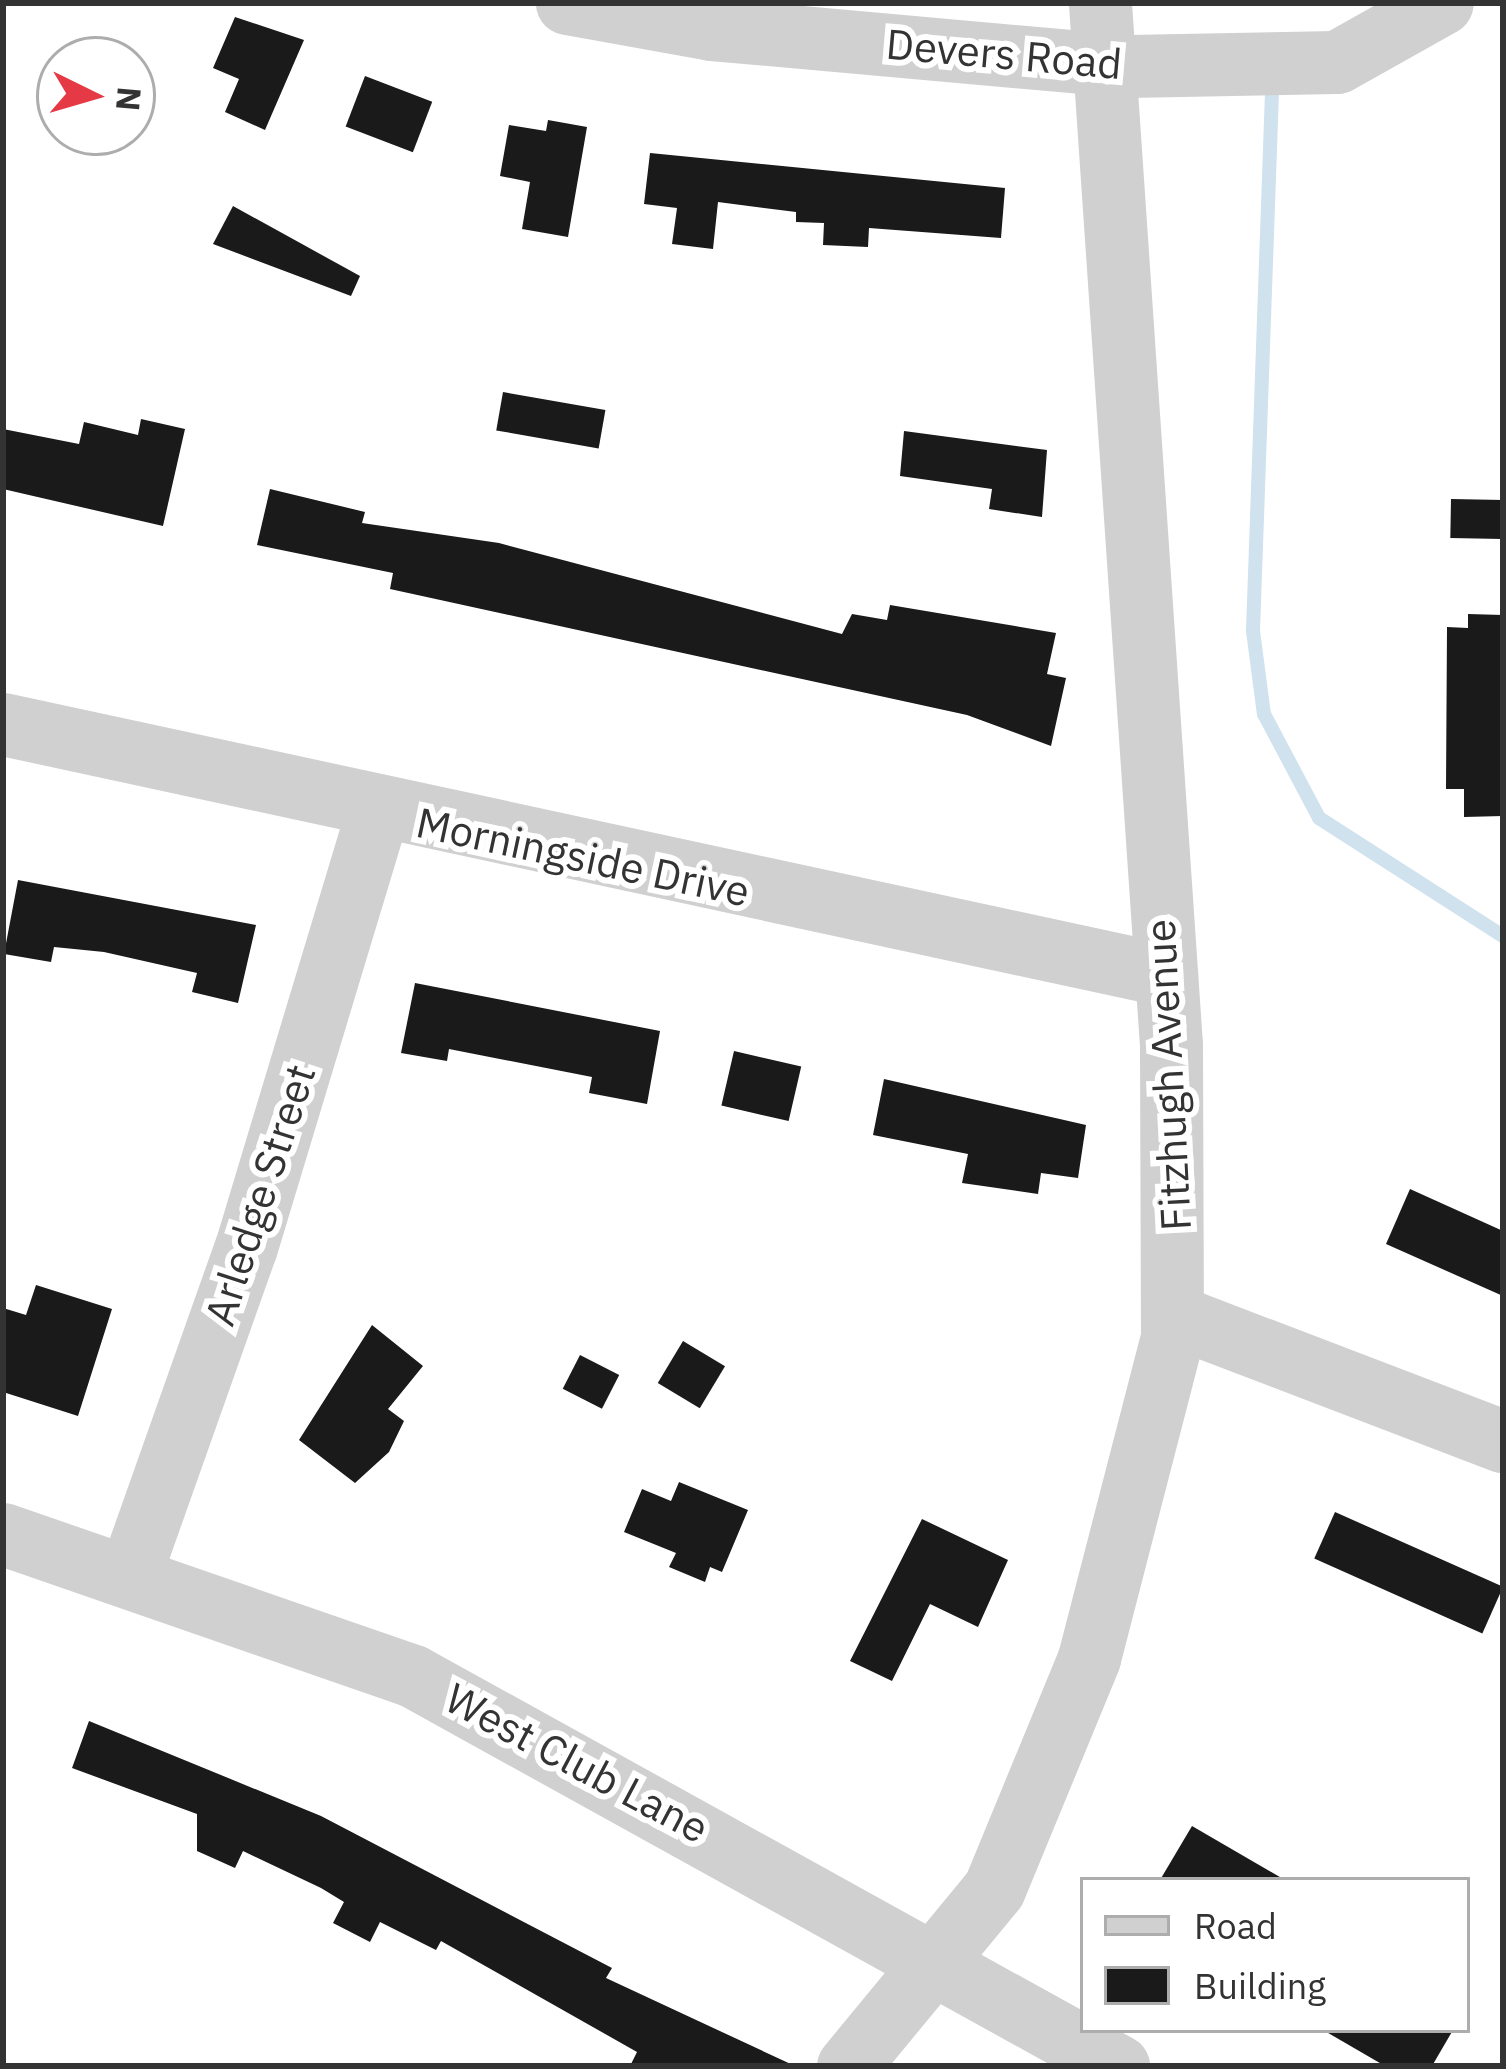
<!DOCTYPE html>
<style>
body{margin:0}
#map{position:relative;width:1506px;height:2069px;overflow:hidden;background:#fff;font-family:"IBM Plex Sans",sans-serif}
div>[style]{position:absolute}
.stream>*{height:14px;margin:-7px;padding:0 7px;transform-origin:7px;border-radius:7px;background:#cfe2ee}
.building>*{inset:0;background:#1a1a1a;transform-origin:0 0}
.minor>*{height:63px;margin:-31.5px;padding:0 31.5px;transform-origin:31.5px;border-radius:31.5px;background:#d0d0d0}
span{translate:-50% -50%;white-space:nowrap;text-align:center;line-height:1.15;-webkit-text-stroke:12px #fff;paint-order:stroke}
.street-label{font-size:42px;color:#333}
.frame{position:absolute;inset:0;border:6px solid #333;pointer-events:none}
.legend{position:absolute;left:1080px;top:1877px;width:390px;height:156px;box-sizing:border-box;background:#fff;border:3px solid #adadad;margin:0;padding:15px 21px;list-style:none;font-size:36px;color:#333}
.legend li{display:flex;align-items:center;gap:24px;height:60px}
.legend b{width:60px;border:3px solid #adadad}
.north{position:absolute;left:36px;top:36px;width:120px;height:120px;box-sizing:border-box;background:#fff;border:3px solid #adadad;border-radius:50%;rotate:95deg;font-size:33px;font-weight:700;line-height:48px;text-align:center;color:#333}
.north::after{content:'';display:block;margin:auto;width:42px;height:54px;background:#e63946;clip-path:polygon(50% 0,100% 100%,50% 72%,0 100%)}
</style>
<div id="map">
<div class="stream">
<div style="left:1272px;top:92px;width:539px;rotate:92.02deg"></div>
<div style="left:1253px;top:631px;width:84px;rotate:82.5deg"></div>
<div style="left:1264px;top:714px;width:118px;rotate:62.1deg"></div>
<div style="left:1319px;top:818px;width:219px;rotate:32.7deg"></div>
</div>
<div class="building">
<div style="clip-path:polygon(235px 17px,304px 40px,265px 130px,225px 112px,239px 79px,213px 68px)"></div>
<div style="left:365px;top:76px;width:72px;height:54px;rotate:21deg"></div>
<div style="clip-path:polygon(548px 120px,587px 127px,568px 237px,522px 229px,530px 182px,500px 176px,509px 125px,546px 131px)"></div>
<div style="clip-path:polygon(650px 153px,1005px 188px,1001px 238px,869px 228px,868px 247px,823px 245px,824px 223px,796px 222px,796px 212px,718px 202px,713px 249px,672px 244px,677px 208px,644px 204px)"></div>
<div style="clip-path:polygon(233px 206px,360px 276px,351px 296px,213px 244px)"></div>
<div style="left:503px;top:392px;width:104px;height:39px;rotate:10deg"></div>
<div style="clip-path:polygon(141px 419px,185px 429px,163px 526px,3px 489px,3px 429px,79px 444px,84px 422px,138px 435px)"></div>
<div style="clip-path:polygon(904px 431px,1047px 450px,1042px 517px,989px 509px,992px 489px,900px 476px)"></div>
<div style="clip-path:polygon(270px 489px,365px 512px,362px 523px,499px 543px,842px 634px,852px 614px,887px 620px,890px 605px,1056px 633px,1047px 674px,1066px 678px,1051px 746px,967px 715px,390px 589px,393px 573px,257px 545px)"></div>
<div style="left:1451px;top:499px;width:52px;height:39px;rotate:1deg"></div>
<div style="clip-path:polygon(1468px 614px,1503px 615px,1503px 816px,1464px 817px,1464px 789px,1446px 789px,1447px 627px,1468px 628px)"></div>
<div style="clip-path:polygon(18px 880px,256px 925px,238px 1003px,192px 992px,197px 973px,104px 952px,54px 947px,51px 962px,4px 954px)"></div>
<div style="clip-path:polygon(415px 983px,660px 1031px,647px 1104px,589px 1093px,592px 1077px,449px 1049px,447px 1061px,401px 1053px)"></div>
<div style="left:734px;top:1051px;width:69px;height:56px;rotate:13deg"></div>
<div style="clip-path:polygon(884px 1079px,1086px 1125px,1078px 1178px,1041px 1173px,1038px 1194px,962px 1183px,968px 1154px,873px 1135px)"></div>
<div style="clip-path:polygon(1410px 1189px,1503px 1231px,1503px 1296px,1386px 1244px)"></div>
<div style="clip-path:polygon(36px 1285px,112px 1309px,78px 1416px,3px 1392px,3px 1308px,26px 1315px)"></div>
<div style="clip-path:polygon(372px 1325px,423px 1366px,388px 1409px,404px 1421px,389px 1452px,355px 1483px,299px 1440px)"></div>
<div style="left:683px;top:1341px;width:49px;height:49px;rotate:31deg"></div>
<div style="left:580px;top:1355px;width:44px;height:38px;rotate:27deg"></div>
<div style="clip-path:polygon(679px 1482px,748px 1510px,722px 1572px,710px 1567px,705px 1582px,669px 1567px,676px 1553px,624px 1532px,642px 1489px,671px 1501px)"></div>
<div style="left:1335px;top:1512px;width:184px;height:51px;rotate:24deg"></div>
<div style="clip-path:polygon(922px 1519px,1008px 1560px,978px 1627px,930px 1604px,892px 1681px,850px 1661px)"></div>
<div style="clip-path:polygon(89px 1721px,321px 1816px,612px 1968px,606px 1978px,795px 2066px,630px 2066px,637px 2052px,441px 1941px,436px 1950px,380px 1922px,370px 1942px,333px 1923px,344px 1902px,321px 1888px,243px 1851px,235px 1868px,197px 1851px,197px 1814px,72px 1768px)"></div>
<div style="clip-path:polygon(1192px 1826px,1285px 1880px,1160px 1880px)"></div>
<div style="clip-path:polygon(1323px 2030px,1453px 2030px,1432px 2066px,1385px 2066px)"></div>
</div>
<div class="minor">
<div style="left:567px;top:3px;width:147px;rotate:10.2deg"></div>
<div style="left:712px;top:29px;width:418px;rotate:5.1deg"></div>
<div style="left:1128px;top:66px;width:209px;rotate:-1.1deg"></div>
<div style="left:1337px;top:62px;width:120px;rotate:-29.3deg"></div>
<div style="left:3px;top:724px;width:1190px;rotate:12.18deg"></div>
<div style="left:1175px;top:1316px;width:351px;rotate:20.9deg"></div>
<div style="left:3px;top:1534px;width:434px;rotate:19.1deg"></div>
<div style="left:413px;top:1676px;width:806px;rotate:28.95deg"></div>
<div style="left:130px;top:1574px;width:347px;rotate:-70.5deg"></div>
<div style="left:246px;top:1247px;width:453px;rotate:-73.2deg"></div>
<div style="left:848px;top:2066px;width:229px;rotate:-50.5deg"></div>
<div style="left:994px;top:1889px;width:250px;rotate:-67.6deg"></div>
<div style="left:1089px;top:1658px;width:331px;rotate:-75.5deg"></div>
<div style="left:1172px;top:1338px;width:293px;rotate:-90.2deg"></div>
<div style="left:1171px;top:1045px;width:1044px;rotate:-93.9deg"></div>
</div>
<div class="street-label">
<span style="left:1004px;top:54px;rotate:5deg">Devers Road</span>
<span style="left:583px;top:857px;rotate:12deg">Morningside Drive</span>
<span style="left:1168px;top:1075px;rotate:-93deg">Fitzhugh Avenue</span>
<span style="left:260px;top:1195px;rotate:-72deg">Arledge Street</span>
<span style="left:577px;top:1763px;rotate:28deg">West Club Lane</span>
</div>
<div class="frame"></div>
<ul class="legend">
<li><b style="height:15px;background:#d0d0d0"></b>Road</li>
<li><b style="height:33px;background:#1a1a1a"></b>Building</li>
</ul>
<div class="north">N</div>
</div>
